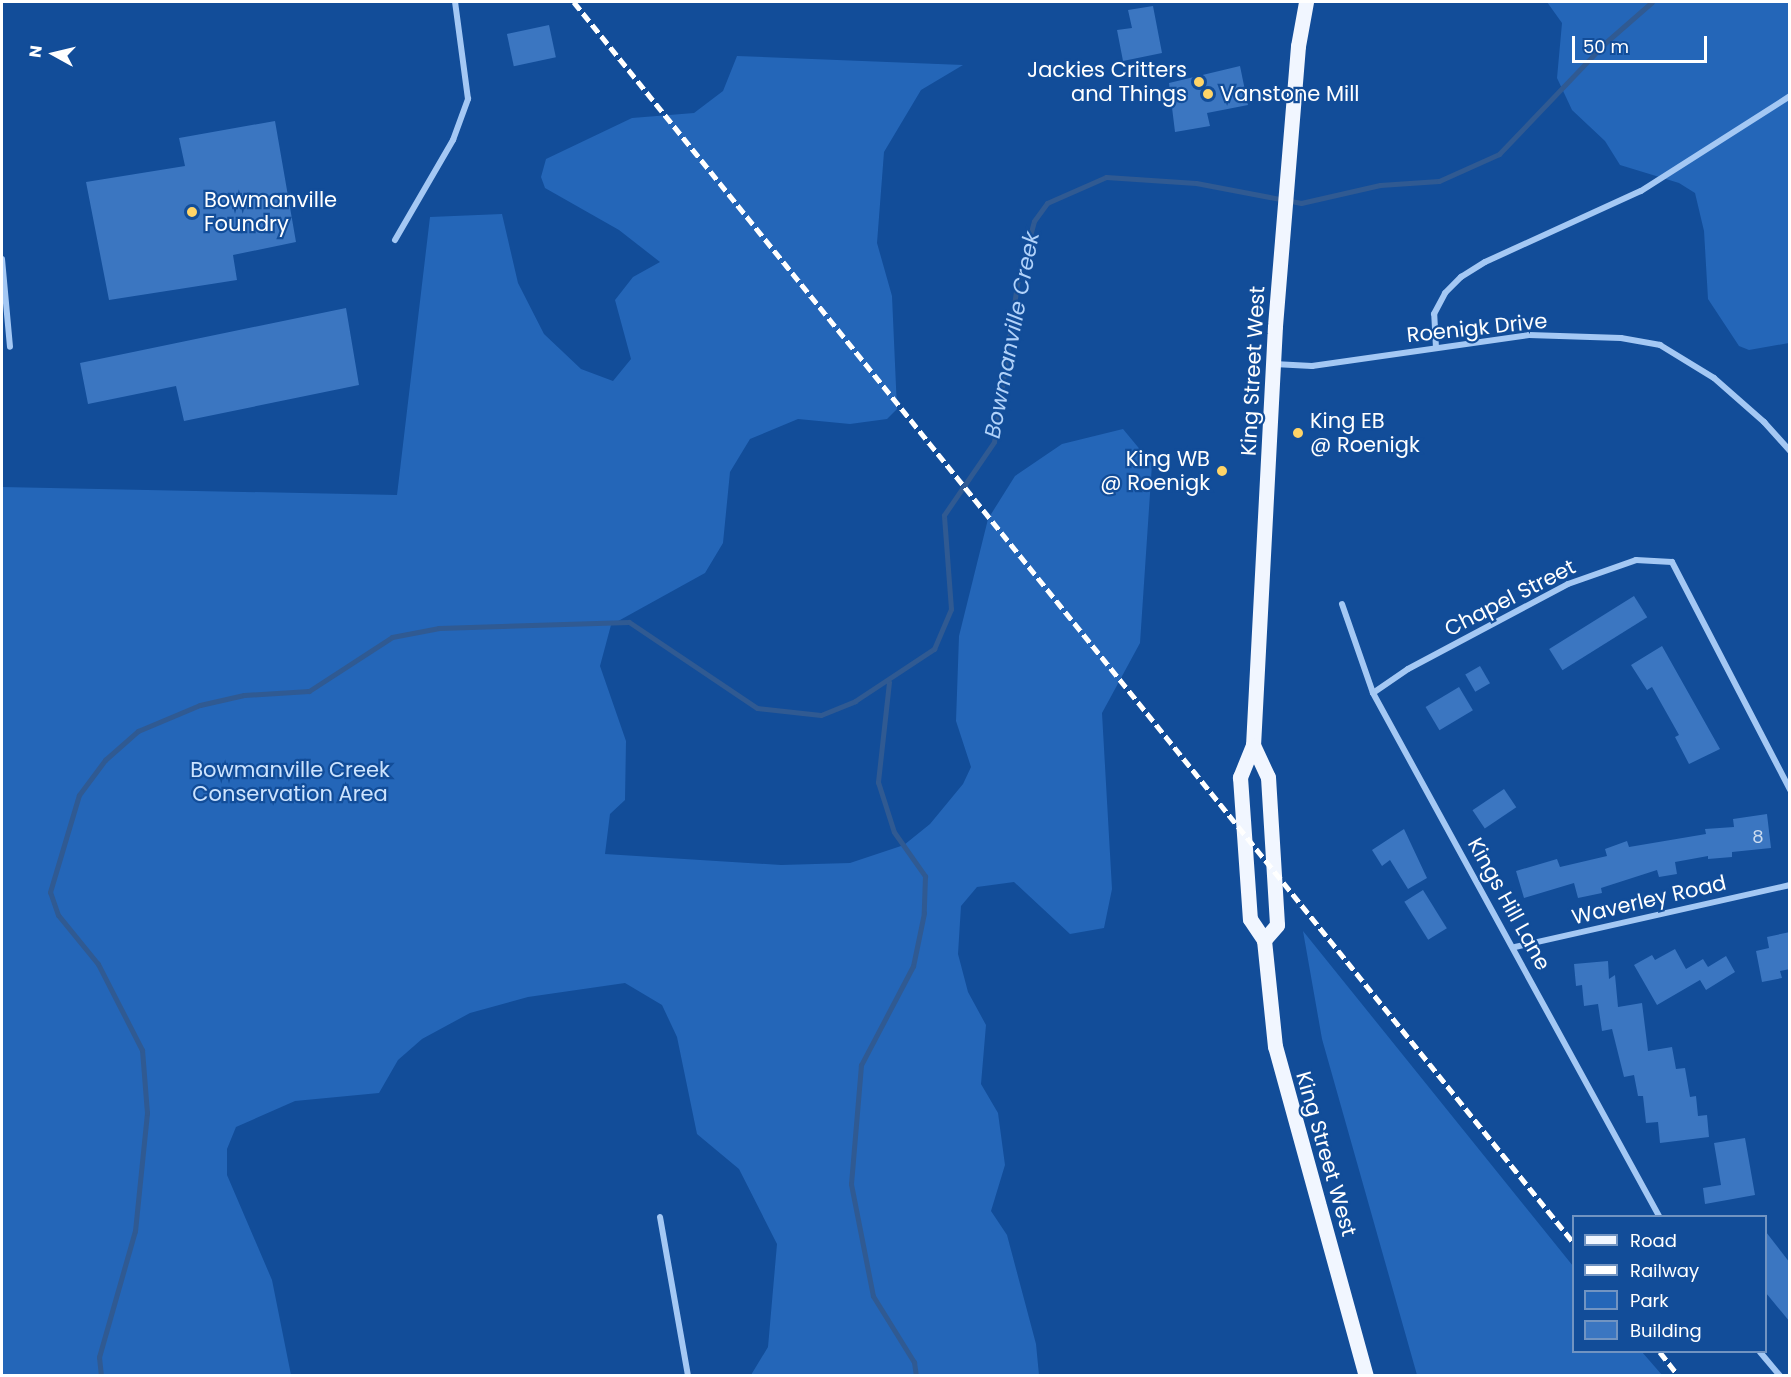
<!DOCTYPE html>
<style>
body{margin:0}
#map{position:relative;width:1791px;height:1377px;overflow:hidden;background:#124d99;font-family:Poppins,sans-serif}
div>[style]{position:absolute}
.green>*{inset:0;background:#2466b8}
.stream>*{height:5px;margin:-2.5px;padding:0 2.5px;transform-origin:2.5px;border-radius:2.5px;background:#305a92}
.building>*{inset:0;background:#3b76c1;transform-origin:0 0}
.minor>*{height:6px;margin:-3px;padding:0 3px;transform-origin:3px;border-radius:3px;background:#a4c8f4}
.primary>*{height:15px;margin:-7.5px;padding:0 7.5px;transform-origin:7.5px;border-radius:7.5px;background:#f1f6ff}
.rail>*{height:4.5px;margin-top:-2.25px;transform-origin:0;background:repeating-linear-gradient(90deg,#fff 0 10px,transparent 0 14.5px)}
.dots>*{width:16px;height:16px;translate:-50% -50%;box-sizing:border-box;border:3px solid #124d99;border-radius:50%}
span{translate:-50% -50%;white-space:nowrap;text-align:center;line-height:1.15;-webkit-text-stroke:4.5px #124d99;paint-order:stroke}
.number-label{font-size:18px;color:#ceddf0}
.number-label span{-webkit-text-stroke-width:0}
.poi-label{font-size:21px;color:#fff}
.right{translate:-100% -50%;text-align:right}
.left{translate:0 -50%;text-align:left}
.street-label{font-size:21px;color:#fff}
.park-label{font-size:21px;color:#cce3fe}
.water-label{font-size:22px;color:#b1d2fa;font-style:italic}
.frame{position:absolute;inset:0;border:3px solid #fff;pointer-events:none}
.legend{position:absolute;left:1572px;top:1215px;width:195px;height:138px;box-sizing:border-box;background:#124d99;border:2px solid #7194c2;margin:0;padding:8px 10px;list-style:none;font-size:18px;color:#fff}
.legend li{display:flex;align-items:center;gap:12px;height:30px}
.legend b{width:30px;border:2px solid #7194c2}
.north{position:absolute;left:24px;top:24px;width:60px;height:60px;-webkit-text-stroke:4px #124d99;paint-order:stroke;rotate:278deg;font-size:16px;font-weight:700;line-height:24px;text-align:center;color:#fff}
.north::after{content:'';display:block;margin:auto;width:21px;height:27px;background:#fff;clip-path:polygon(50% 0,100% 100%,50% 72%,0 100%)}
.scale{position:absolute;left:1572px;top:36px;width:135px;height:27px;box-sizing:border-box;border:3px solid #fff;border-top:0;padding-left:8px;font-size:18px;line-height:21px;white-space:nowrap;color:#fff;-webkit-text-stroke:4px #124d99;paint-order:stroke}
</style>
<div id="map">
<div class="green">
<div style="clip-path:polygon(1547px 2px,1789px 2px,1789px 343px,1749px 350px,1739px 346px,1708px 299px,1704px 231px,1695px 193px,1679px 183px,1620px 165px,1605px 141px,1572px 110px,1557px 78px,1562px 23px)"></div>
<div style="clip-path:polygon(737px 56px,963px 65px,921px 90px,884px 152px,877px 243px,892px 296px,897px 409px,887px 419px,850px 424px,798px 419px,750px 439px,730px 472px,723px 543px,705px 573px,611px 625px,600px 666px,626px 741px,625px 800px,610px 814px,605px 854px,781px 865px,850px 863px,904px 845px,930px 824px,963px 784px,971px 767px,956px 721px,959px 636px,988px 519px,1015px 476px,1062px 444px,1123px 429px,1152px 464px,1140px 643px,1102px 713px,1112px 889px,1104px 928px,1070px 934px,1014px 882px,977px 887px,961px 906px,958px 954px,968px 992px,986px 1025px,981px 1084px,998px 1113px,1005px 1165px,991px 1211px,1007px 1235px,1036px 1344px,1039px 1375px,751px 1375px,768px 1347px,777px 1244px,739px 1169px,697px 1134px,677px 1037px,662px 1005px,625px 983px,528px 997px,470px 1013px,422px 1039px,398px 1060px,379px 1093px,295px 1101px,236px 1127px,227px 1149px,227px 1175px,272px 1280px,291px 1375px,2px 1375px,2px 487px,397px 495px,430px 217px,502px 214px,518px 283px,544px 334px,581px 369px,613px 381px,631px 359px,615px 300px,633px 277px,660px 262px,619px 230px,545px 188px,541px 177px,546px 159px,632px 118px,694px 113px,723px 91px)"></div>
<div style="clip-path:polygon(1303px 931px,1573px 1266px,1574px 1352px,1642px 1352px,1662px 1375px,1417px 1375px,1322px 1039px)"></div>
</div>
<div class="stream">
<div style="left:889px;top:682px;width:101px;rotate:96.3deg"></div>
<div style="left:878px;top:782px;width:52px;rotate:72.3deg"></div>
<div style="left:894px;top:832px;width:54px;rotate:54.8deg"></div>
<div style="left:925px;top:876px;width:37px;rotate:92deg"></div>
<div style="left:924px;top:913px;width:54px;rotate:101.7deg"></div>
<div style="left:913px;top:966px;width:112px;rotate:117.7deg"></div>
<div style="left:861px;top:1065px;width:119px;rotate:94.8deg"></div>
<div style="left:851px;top:1184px;width:114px;rotate:78.9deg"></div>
<div style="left:873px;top:1296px;width:78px;rotate:58.2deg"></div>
<div style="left:914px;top:1362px;width:14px;rotate:82deg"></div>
<div style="left:101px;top:1376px;width:19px;rotate:-96deg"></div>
<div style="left:99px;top:1357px;width:131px;rotate:-74.1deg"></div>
<div style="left:135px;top:1231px;width:119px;rotate:-84.2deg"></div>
<div style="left:147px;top:1113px;width:63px;rotate:-94.5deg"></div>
<div style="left:142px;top:1050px;width:97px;rotate:-117.1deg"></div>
<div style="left:98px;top:964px;width:63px;rotate:-129.2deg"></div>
<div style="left:58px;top:915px;width:24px;rotate:-109deg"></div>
<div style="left:50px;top:892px;width:101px;rotate:-73.4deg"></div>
<div style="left:79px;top:795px;width:44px;rotate:-53.4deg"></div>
<div style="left:105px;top:760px;width:44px;rotate:-41.3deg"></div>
<div style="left:138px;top:731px;width:67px;rotate:-22.8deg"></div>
<div style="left:200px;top:705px;width:45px;rotate:-12.8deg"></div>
<div style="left:244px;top:695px;width:65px;rotate:-3.5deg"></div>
<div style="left:309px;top:691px;width:99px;rotate:-33deg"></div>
<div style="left:392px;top:637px;width:48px;rotate:-10.8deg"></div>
<div style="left:439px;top:628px;width:190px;rotate:-1.8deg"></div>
<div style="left:629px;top:622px;width:154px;rotate:33.9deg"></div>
<div style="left:757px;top:708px;width:64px;rotate:6.2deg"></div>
<div style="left:821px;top:715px;width:37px;rotate:-22deg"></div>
<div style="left:855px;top:701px;width:95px;rotate:-33.4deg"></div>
<div style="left:934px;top:649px;width:43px;rotate:-67deg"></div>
<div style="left:951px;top:609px;width:94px;rotate:-94.3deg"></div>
<div style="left:944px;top:515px;width:88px;rotate:-55.6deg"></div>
<div style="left:994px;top:442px;width:160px;rotate:-81.7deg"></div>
<div style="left:1017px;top:284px;width:65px;rotate:-74.9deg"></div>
<div style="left:1034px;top:221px;width:22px;rotate:-54deg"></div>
<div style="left:1047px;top:203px;width:64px;rotate:-23.8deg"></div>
<div style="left:1106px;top:177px;width:90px;rotate:3.8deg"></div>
<div style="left:1196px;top:183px;width:107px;rotate:10.8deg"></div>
<div style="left:1301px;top:203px;width:81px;rotate:-12.8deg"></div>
<div style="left:1380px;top:185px;width:59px;rotate:-3.9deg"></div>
<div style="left:1439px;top:181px;width:66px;rotate:-24.2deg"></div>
<div style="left:1499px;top:154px;width:153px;rotate:-46.3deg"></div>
<div style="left:1605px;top:43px;width:62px;rotate:-41.1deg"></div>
</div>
<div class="building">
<div style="clip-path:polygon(1153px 6px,1162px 53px,1123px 61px,1117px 30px,1132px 28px,1128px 10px)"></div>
<div style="left:549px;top:25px;width:33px;height:43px;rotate:78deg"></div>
<div style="clip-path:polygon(1240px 66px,1248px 105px,1207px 113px,1210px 126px,1175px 132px,1169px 83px)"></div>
<div style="clip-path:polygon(275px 121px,296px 242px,233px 255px,237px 280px,109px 300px,86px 182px,185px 166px,179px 138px)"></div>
<div style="clip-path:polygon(346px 308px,359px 385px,184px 421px,176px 386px,88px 404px,80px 363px)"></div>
<div style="left:1634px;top:596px;width:25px;height:100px;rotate:58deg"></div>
<div style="clip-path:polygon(1662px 646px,1720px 749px,1689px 764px,1675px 737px,1679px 735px,1652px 687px,1647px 690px,1631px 665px)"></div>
<div style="left:1480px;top:666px;width:20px;height:17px;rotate:60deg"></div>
<div style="left:1459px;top:687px;width:27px;height:39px;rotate:59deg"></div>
<div style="left:1504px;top:789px;width:22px;height:38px;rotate:56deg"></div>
<div style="clip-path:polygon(1767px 814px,1771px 848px,1732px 852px,1732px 857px,1708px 859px,1708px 856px,1675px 862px,1677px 874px,1659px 877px,1657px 870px,1601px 888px,1602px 893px,1578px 898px,1574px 883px,1524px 898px,1516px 871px,1557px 859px,1560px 867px,1607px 856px,1605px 849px,1627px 841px,1629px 847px,1706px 834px,1705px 829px,1734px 827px,1733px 819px)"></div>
<div style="clip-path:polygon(1404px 829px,1427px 878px,1408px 889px,1390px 860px,1382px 866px,1372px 850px)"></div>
<div style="left:1423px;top:890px;width:45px;height:22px;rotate:58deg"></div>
<div style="clip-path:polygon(1790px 932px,1790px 969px,1780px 971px,1782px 978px,1762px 982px,1756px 951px,1769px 948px,1767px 937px)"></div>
<div style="clip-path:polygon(1675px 949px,1686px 969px,1703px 959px,1708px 967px,1726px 956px,1735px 972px,1706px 990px,1700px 980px,1657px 1005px,1634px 965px,1652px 955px,1655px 960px)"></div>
<div style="clip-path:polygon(1608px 961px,1609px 979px,1615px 975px,1618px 1007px,1642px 1003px,1648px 1051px,1672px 1047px,1676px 1069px,1685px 1068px,1690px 1097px,1696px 1096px,1698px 1116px,1707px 1115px,1709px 1137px,1660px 1143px,1658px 1122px,1646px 1123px,1643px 1096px,1638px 1096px,1634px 1075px,1624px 1077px,1612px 1029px,1602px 1031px,1598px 1004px,1584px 1006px,1582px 985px,1576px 986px,1574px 964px)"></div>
<div style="clip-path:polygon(1745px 1138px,1755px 1195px,1705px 1204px,1703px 1188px,1721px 1185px,1714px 1143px)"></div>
<div style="clip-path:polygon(1766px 1232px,1790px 1263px,1790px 1322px,1766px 1293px)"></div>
</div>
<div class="minor">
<div style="left:395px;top:240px;width:116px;rotate:-59.9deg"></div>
<div style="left:453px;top:140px;width:44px;rotate:-69.9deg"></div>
<div style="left:468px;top:99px;width:98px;rotate:-97.6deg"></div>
<div style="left:2px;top:259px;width:88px;rotate:84.8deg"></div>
<div style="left:1436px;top:348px;width:34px;rotate:-93deg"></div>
<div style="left:1434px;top:314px;width:24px;rotate:-62deg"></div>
<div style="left:1445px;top:293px;width:23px;rotate:-45deg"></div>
<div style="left:1461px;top:277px;width:28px;rotate:-32deg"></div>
<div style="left:1485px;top:262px;width:171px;rotate:-24.5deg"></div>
<div style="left:1641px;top:191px;width:177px;rotate:-32.5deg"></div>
<div style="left:1274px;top:364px;width:38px;rotate:3deg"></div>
<div style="left:1312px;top:366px;width:219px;rotate:-8.1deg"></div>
<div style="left:1529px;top:335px;width:92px;rotate:1.9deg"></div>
<div style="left:1621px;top:338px;width:40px;rotate:10deg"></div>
<div style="left:1660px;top:345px;width:63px;rotate:31.4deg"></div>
<div style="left:1714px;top:378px;width:67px;rotate:41.3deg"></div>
<div style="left:1764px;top:422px;width:39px;rotate:48deg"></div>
<div style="left:1342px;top:604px;width:94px;rotate:70.8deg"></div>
<div style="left:1373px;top:693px;width:596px;rotate:61.33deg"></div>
<div style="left:1373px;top:693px;width:42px;rotate:-34.4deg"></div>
<div style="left:1408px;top:669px;width:181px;rotate:-28deg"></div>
<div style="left:1568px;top:584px;width:72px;rotate:-19.4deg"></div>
<div style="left:1636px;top:560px;width:36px;rotate:3deg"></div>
<div style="left:1672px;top:562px;width:257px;rotate:62.6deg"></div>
<div style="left:1515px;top:947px;width:282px;rotate:-12.7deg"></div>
<div style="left:660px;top:1217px;width:161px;rotate:80deg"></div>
<div style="left:1760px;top:1352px;width:31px;rotate:50deg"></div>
</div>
<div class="primary">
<div style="left:1306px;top:2px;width:45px;rotate:100.3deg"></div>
<div style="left:1298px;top:46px;width:281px;rotate:94.7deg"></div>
<div style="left:1275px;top:326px;width:420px;rotate:93deg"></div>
<div style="left:1253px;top:745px;width:35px;rotate:112deg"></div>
<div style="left:1240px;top:777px;width:142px;rotate:86deg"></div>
<div style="left:1250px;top:919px;width:25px;rotate:56deg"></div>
<div style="left:1264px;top:940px;width:107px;rotate:84.1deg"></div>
<div style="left:1275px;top:1046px;width:342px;rotate:74.6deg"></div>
<div style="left:1253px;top:745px;width:35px;rotate:65deg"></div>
<div style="left:1268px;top:777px;width:148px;rotate:86.5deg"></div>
<div style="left:1277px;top:925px;width:20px;rotate:131deg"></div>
</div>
<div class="rail">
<div style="left:574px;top:2px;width:1594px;rotate:51.14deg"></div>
<div style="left:1660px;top:1352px;width:31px;rotate:52deg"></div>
</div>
<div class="dots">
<div style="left:1199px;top:82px;background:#ffd467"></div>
<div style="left:1208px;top:94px;background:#ffd467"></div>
<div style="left:192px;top:212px;background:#ffd467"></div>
<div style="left:1298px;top:433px;background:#ffd467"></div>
<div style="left:1222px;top:471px;background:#ffd467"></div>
</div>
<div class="number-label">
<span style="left:1758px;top:837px">8</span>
</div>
<div class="poi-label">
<span class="right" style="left:1187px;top:82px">Jackies Critters<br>and Things</span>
<span class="left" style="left:1220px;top:94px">Vanstone Mill</span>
<span class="left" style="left:204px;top:212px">Bowmanville<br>Foundry</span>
<span class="left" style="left:1310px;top:433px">King EB<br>@ Roenigk</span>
<span class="right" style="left:1210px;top:471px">King WB<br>@ Roenigk</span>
</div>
<div class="street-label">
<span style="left:1477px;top:328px;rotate:-6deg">Roenigk Drive</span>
<span style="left:1253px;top:371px;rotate:-87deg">King Street West</span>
<span style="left:1510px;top:598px;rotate:-27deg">Chapel Street</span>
<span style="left:1649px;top:900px;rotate:-13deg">Waverley Road</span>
<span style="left:1509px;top:904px;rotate:61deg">Kings Hill Lane</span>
<span style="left:1326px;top:1154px;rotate:74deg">King Street West</span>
</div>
<div class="park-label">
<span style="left:290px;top:782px">Bowmanville Creek<br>Conservation Area</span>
</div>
<div class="water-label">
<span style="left:1012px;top:335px;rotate:-79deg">Bowmanville Creek</span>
</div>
<div class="frame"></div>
<ul class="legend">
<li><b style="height:8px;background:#f1f6ff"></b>Road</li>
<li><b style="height:8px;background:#fff"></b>Railway</li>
<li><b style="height:16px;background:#2466b8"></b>Park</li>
<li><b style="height:16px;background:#3b76c1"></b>Building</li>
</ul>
<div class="north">N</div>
<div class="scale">50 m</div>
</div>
